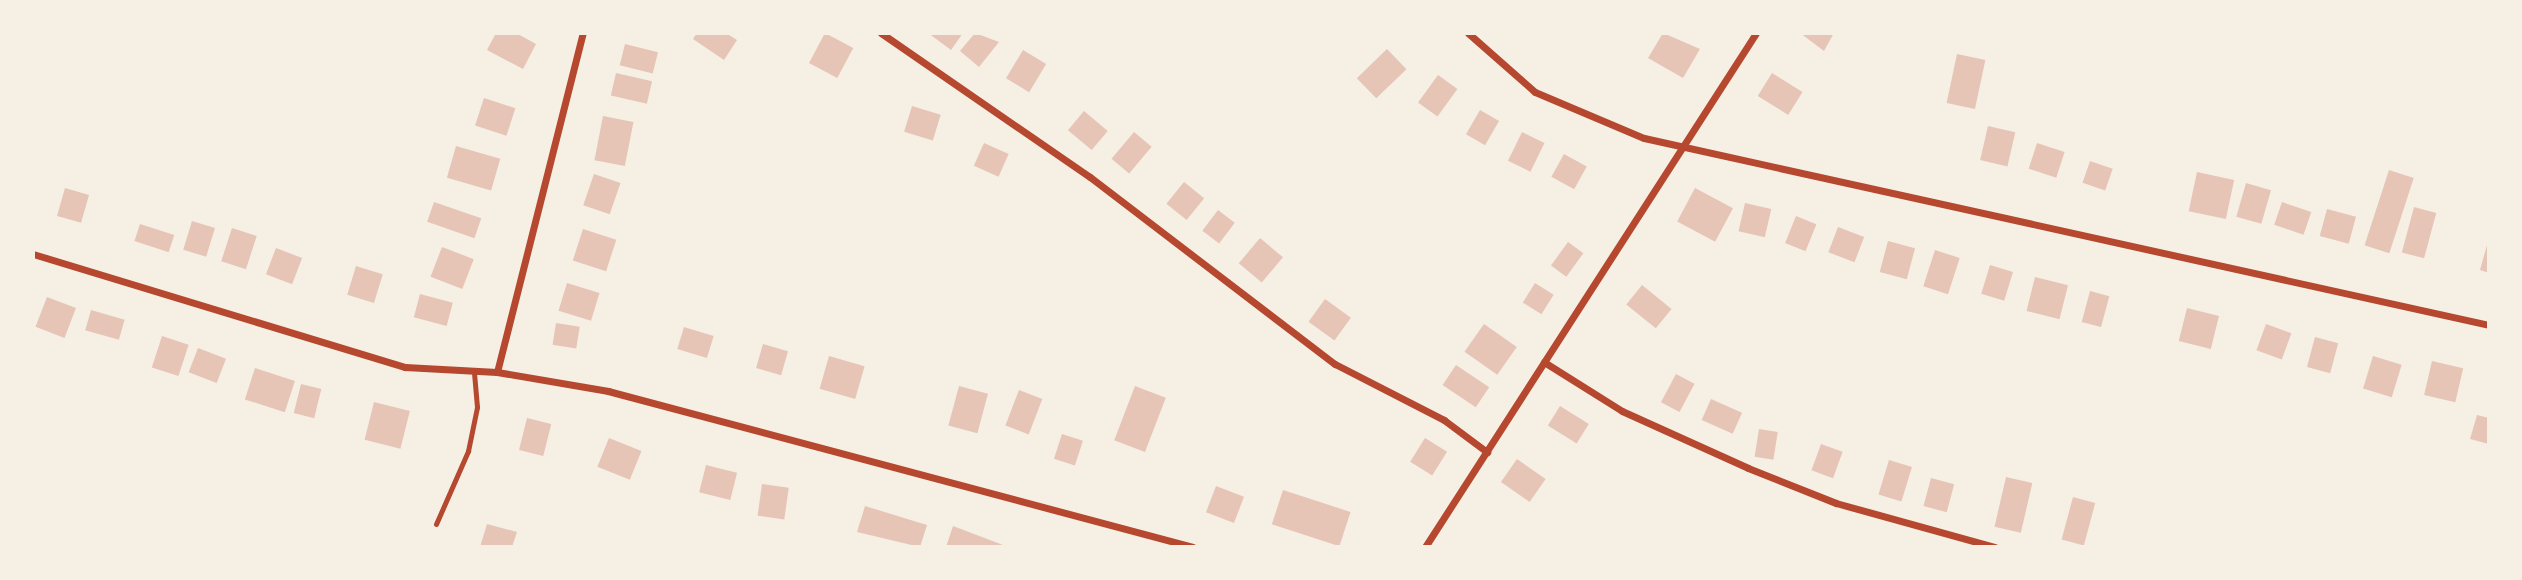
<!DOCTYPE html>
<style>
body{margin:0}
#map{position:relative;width:2522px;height:580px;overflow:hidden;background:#f6efe4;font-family:"DM Sans",sans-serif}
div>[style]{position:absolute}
.building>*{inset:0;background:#e6c5b7;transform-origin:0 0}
.service>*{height:5px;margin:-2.5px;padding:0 2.5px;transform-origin:2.5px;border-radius:2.5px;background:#b5482f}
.minor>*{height:7px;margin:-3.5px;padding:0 3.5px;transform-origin:3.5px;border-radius:3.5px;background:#b5482f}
span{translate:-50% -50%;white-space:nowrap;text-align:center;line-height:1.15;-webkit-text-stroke:5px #f6efe4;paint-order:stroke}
.frame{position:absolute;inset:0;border:35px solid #f6efe4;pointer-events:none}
</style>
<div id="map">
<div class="building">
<div style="clip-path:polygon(496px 33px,516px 33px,536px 44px,523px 69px,487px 50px)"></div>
<div style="clip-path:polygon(697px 33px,726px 33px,737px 40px,724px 60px,693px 39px)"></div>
<div style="left:825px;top:33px;width:32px;height:34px;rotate:28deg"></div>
<div style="clip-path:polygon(928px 33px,963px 33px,951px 50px)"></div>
<div style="clip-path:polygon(975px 33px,999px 42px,979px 67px,960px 51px)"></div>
<div style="clip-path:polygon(1663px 33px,1700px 49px,1683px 78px,1648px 58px)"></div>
<div style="clip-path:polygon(1800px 33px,1834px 33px,1824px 51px)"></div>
<div style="left:625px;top:44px;width:34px;height:22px;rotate:14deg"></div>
<div style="left:1387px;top:49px;width:28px;height:42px;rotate:46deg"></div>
<div style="left:1023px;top:50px;width:27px;height:33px;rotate:31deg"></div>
<div style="left:1957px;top:54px;width:29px;height:50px;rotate:12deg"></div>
<div style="left:616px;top:73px;width:37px;height:23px;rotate:13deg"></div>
<div style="left:1772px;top:73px;width:36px;height:27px;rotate:32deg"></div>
<div style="left:1438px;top:75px;width:24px;height:34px;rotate:36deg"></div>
<div style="left:484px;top:98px;width:33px;height:29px;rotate:18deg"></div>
<div style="left:912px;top:106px;width:30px;height:27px;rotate:17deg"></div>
<div style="left:1480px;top:110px;width:22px;height:28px;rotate:30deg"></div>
<div style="left:1084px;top:111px;width:31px;height:25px;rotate:40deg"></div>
<div style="left:603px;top:116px;width:31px;height:45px;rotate:11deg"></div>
<div style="left:1988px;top:126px;width:28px;height:35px;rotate:13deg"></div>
<div style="left:1134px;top:132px;width:23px;height:35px;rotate:40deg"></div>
<div style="left:1522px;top:132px;width:25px;height:32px;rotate:26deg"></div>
<div style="left:984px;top:143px;width:27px;height:25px;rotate:24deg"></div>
<div style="left:2037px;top:143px;width:29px;height:27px;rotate:18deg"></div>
<div style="left:456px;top:146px;width:46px;height:33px;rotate:16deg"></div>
<div style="left:1564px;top:154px;width:26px;height:26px;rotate:29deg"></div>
<div style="left:2090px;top:161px;width:24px;height:23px;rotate:19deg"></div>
<div style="left:2389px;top:170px;width:26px;height:79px;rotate:18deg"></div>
<div style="left:2197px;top:172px;width:38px;height:40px;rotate:12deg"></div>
<div style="left:594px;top:174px;width:28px;height:33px;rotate:19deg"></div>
<div style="left:1184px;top:182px;width:26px;height:28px;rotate:39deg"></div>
<div style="left:2246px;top:183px;width:26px;height:35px;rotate:16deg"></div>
<div style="left:65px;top:188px;width:25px;height:29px;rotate:16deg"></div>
<div style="left:1695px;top:188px;width:43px;height:38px;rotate:28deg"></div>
<div style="left:434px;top:202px;width:50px;height:21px;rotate:19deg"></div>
<div style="left:2282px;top:202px;width:31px;height:24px;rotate:19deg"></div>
<div style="left:1745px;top:203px;width:27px;height:29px;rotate:13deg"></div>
<div style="left:2414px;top:207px;width:23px;height:47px;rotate:15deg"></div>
<div style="left:2327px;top:209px;width:30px;height:28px;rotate:15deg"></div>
<div style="left:1218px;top:210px;width:21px;height:26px;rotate:37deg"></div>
<div style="left:1796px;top:216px;width:22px;height:29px;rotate:22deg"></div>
<div style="left:192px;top:221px;width:24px;height:30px;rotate:17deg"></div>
<div style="left:140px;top:224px;width:36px;height:18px;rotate:18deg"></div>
<div style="left:1838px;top:227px;width:28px;height:27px;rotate:21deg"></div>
<div style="left:232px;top:228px;width:26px;height:35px;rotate:18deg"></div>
<div style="left:583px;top:229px;width:35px;height:33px;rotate:18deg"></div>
<div style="left:1260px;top:238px;width:30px;height:33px;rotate:40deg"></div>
<div style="clip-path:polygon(2489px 238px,2489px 273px,2480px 270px)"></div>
<div style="left:1888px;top:241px;width:28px;height:32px;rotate:15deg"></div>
<div style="left:1568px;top:242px;width:19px;height:29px;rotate:36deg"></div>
<div style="left:442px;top:247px;width:34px;height:32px;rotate:21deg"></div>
<div style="left:276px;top:248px;width:28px;height:28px;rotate:21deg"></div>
<div style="left:1935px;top:250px;width:26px;height:38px;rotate:18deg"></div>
<div style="left:1990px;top:265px;width:24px;height:30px;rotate:17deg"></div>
<div style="left:356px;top:266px;width:28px;height:30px;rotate:17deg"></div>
<div style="left:2035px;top:277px;width:34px;height:35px;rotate:14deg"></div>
<div style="left:567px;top:283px;width:34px;height:29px;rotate:17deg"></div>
<div style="left:1535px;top:283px;width:22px;height:23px;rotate:32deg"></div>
<div style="left:1642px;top:285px;width:38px;height:25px;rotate:39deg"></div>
<div style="left:2090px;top:291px;width:20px;height:32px;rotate:15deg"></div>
<div style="left:420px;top:294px;width:34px;height:24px;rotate:15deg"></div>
<div style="left:47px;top:297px;width:31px;height:32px;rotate:21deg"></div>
<div style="left:1325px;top:299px;width:32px;height:28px;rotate:36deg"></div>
<div style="left:2187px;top:308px;width:33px;height:34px;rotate:14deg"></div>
<div style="left:91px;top:310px;width:35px;height:21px;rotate:16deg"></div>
<div style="left:556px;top:323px;width:24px;height:22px;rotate:9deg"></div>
<div style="left:1484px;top:324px;width:40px;height:34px;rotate:35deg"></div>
<div style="left:2266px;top:324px;width:27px;height:28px;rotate:20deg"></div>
<div style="left:684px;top:327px;width:31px;height:23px;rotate:17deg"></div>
<div style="left:162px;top:336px;width:28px;height:33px;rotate:18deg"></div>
<div style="left:2315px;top:337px;width:24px;height:31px;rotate:15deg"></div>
<div style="left:763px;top:344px;width:26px;height:25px;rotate:16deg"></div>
<div style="left:198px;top:348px;width:30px;height:26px;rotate:21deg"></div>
<div style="left:829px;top:356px;width:37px;height:34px;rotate:16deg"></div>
<div style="left:2373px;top:356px;width:30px;height:34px;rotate:17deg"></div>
<div style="left:2432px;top:361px;width:32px;height:35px;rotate:13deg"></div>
<div style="left:1456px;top:365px;width:40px;height:24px;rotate:34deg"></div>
<div style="left:255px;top:368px;width:42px;height:33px;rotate:18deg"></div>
<div style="left:1676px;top:374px;width:21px;height:32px;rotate:28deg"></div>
<div style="left:301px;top:384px;width:21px;height:30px;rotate:14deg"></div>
<div style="left:959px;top:386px;width:30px;height:41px;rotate:15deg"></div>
<div style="left:1135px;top:386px;width:33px;height:58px;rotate:21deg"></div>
<div style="left:1019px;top:390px;width:25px;height:38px;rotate:21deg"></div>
<div style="left:1711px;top:399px;width:34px;height:23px;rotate:24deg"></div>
<div style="left:374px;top:402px;width:37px;height:39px;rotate:14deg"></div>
<div style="left:1560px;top:406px;width:34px;height:23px;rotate:32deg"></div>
<div style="clip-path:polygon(2477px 415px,2489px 418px,2489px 444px,2470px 439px)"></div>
<div style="left:527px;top:418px;width:25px;height:33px;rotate:14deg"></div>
<div style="left:1759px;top:429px;width:19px;height:28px;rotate:9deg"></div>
<div style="left:1062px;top:434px;width:22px;height:26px;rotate:18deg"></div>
<div style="left:609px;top:438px;width:35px;height:31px;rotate:22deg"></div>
<div style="left:1425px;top:438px;width:26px;height:28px;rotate:32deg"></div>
<div style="left:1821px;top:444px;width:23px;height:28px;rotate:20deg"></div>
<div style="left:1517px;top:459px;width:35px;height:28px;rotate:35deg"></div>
<div style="left:1889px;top:460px;width:24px;height:36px;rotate:17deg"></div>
<div style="left:706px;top:465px;width:32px;height:28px;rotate:14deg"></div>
<div style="left:2006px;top:477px;width:27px;height:51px;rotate:13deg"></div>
<div style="left:1931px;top:478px;width:24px;height:29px;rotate:15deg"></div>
<div style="left:762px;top:484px;width:27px;height:32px;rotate:8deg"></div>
<div style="left:1216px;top:486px;width:30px;height:28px;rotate:21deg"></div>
<div style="left:1283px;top:490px;width:71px;height:36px;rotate:18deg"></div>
<div style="left:2073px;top:497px;width:23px;height:44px;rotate:15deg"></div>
<div style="clip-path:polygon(865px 506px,927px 525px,920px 547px,857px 532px)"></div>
<div style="clip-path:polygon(487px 524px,517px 532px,512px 547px,480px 547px)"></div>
<div style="clip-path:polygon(953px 526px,1003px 545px,1002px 547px,946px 547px)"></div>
</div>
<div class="service">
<div style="left:436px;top:524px;width:80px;rotate:-66.3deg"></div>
<div style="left:468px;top:451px;width:45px;rotate:-78.4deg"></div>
<div style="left:477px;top:407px;width:33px;rotate:-95deg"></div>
</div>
<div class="minor">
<div style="left:881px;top:33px;width:254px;rotate:34.6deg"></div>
<div style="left:1090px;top:177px;width:308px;rotate:37.4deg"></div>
<div style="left:1335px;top:364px;width:123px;rotate:27.2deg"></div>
<div style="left:1444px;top:420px;width:54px;rotate:36.7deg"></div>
<div style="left:1468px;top:33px;width:89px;rotate:41.4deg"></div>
<div style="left:1535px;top:92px;width:118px;rotate:22.9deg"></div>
<div style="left:1644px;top:138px;width:865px;rotate:12.48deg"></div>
<div style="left:33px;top:254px;width:389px;rotate:16.9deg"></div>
<div style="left:405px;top:367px;width:92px;rotate:3.1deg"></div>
<div style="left:497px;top:372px;width:113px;rotate:9.7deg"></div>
<div style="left:608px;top:391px;width:605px;rotate:14.93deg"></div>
<div style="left:1544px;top:362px;width:92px;rotate:32.1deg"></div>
<div style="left:1622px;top:411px;width:138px;rotate:24.3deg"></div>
<div style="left:1748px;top:468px;width:95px;rotate:21.7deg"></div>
<div style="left:1836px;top:503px;width:165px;rotate:15.5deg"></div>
<div style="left:497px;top:372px;width:350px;rotate:-75.8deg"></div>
<div style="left:1425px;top:547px;width:611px;rotate:-57.22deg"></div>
</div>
<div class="frame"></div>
</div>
